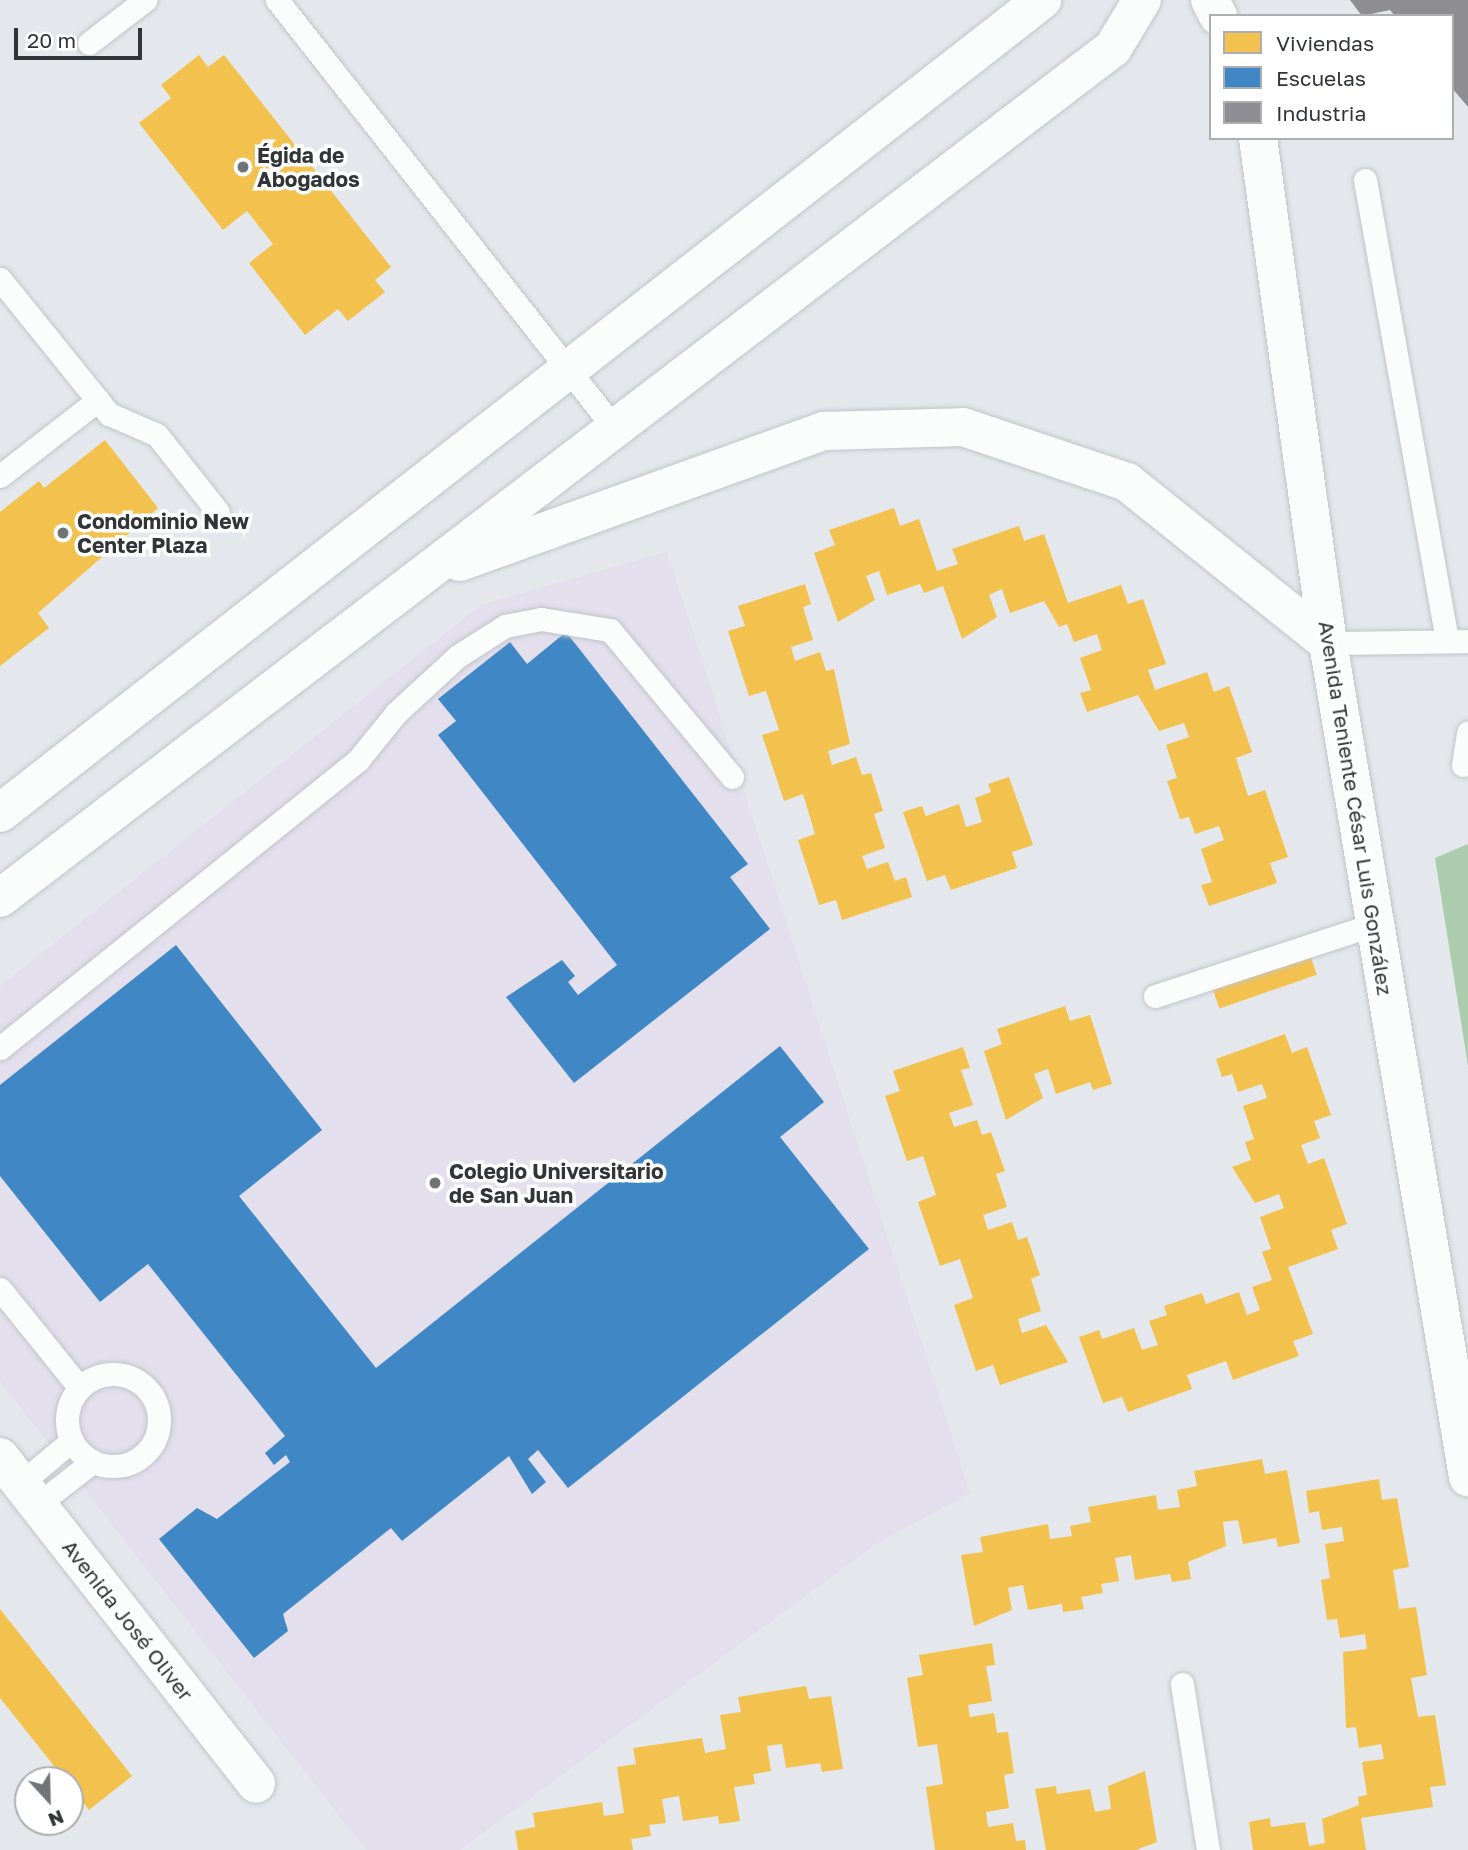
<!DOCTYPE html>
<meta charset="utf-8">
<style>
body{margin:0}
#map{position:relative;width:1468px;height:1850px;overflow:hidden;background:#e4e8ed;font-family:"Golos Text",sans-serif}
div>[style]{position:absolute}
.education>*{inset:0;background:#e3dfed}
.forest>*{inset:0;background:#abccad}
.homes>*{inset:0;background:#f2c14e;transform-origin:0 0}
.schools>*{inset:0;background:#3f88c5}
.industry>*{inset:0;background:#8d8d92}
.roads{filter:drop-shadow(0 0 2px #c1c5c8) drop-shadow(0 0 2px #c1c5c8)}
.lane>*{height:23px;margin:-11.5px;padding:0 11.5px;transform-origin:11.5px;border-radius:11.5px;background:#fbfcfc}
.lane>.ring{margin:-11.5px;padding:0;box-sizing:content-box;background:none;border:23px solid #fbfcfc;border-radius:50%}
.street>*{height:38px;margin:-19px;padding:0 19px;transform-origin:19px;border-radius:19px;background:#fbfcfc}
.dots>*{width:19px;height:19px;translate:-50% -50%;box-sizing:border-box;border:4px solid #fff;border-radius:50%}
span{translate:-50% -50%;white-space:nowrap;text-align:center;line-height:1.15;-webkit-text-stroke:7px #fff;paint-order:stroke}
.poi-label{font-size:21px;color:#323538;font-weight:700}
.left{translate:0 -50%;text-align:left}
.street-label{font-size:21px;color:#323538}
.legend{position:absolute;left:1209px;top:14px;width:245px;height:126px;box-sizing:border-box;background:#fff;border:2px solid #adaeaf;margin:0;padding:9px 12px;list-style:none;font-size:21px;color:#323538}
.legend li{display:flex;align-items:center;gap:14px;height:35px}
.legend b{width:35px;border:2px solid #adaeaf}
.north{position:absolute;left:14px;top:1766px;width:70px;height:70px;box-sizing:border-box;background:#fff;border:2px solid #adaeaf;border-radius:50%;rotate:158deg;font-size:19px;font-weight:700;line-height:28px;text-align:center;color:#323538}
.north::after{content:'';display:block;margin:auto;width:24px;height:32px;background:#707477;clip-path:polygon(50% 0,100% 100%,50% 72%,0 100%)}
.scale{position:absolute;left:14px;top:28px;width:128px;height:32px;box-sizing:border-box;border:4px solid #323538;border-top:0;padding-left:9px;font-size:21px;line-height:24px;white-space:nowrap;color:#323538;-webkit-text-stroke:5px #fff;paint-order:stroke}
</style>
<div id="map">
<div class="education">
<div style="clip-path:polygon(667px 552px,970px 1493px,875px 1545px,460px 1850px,366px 1850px,0 1381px,0 986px,481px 605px)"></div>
</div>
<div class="forest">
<div style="clip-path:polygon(1468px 844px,1468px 1066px,1435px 858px)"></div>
</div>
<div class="homes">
<div style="clip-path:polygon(199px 55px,208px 67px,224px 55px,391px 267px,375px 280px,385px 292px,348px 321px,338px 309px,305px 335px,249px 263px,273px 244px,247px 211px,223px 230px,139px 123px,171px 98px,161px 85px)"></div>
<div style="clip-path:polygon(105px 440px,158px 508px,38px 613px,49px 628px,0 666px,0 512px,39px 481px,44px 488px)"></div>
<div style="clip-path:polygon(894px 508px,900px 526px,919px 519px,937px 571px,958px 564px,952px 549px,1019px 526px,1024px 541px,1044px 534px,1068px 603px,1121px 585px,1128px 604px,1143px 599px,1166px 664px,1148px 670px,1155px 690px,1207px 672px,1214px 692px,1229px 686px,1252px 752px,1236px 758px,1248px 796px,1265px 790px,1288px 857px,1270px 863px,1277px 883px,1209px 906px,1201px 885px,1212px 882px,1201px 849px,1224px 840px,1219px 826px,1195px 834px,1189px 817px,1180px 819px,1167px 781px,1177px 778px,1166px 745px,1189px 737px,1184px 723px,1159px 731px,1138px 695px,1087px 712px,1080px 693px,1091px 690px,1080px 658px,1102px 650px,1097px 634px,1074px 642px,1067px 624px,1059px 627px,1044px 601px,1010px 613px,1002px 589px,989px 595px,997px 617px,962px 639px,943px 586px,924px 593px,920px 584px,887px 595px,879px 571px,866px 576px,875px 600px,838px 622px,814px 553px,835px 545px,829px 530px)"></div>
<div style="clip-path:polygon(805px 584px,811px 604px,803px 607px,813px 640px,791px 647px,795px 661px,820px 652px,826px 671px,834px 669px,850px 744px,828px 751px,832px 765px,856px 757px,862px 775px,871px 773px,883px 811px,874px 814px,885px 848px,862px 856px,867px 869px,888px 862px,895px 881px,906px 877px,912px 897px,842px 920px,836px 900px,819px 905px,798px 840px,815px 834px,803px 794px,784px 801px,762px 735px,779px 730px,766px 691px,749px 696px,728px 631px,745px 626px,738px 606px)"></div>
<div style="clip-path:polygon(1009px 777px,1033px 845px,1012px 852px,1017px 868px,951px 890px,945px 875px,927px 881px,903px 812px,922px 806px,926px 816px,959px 804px,966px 827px,982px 822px,975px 798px,991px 792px,988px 784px)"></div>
<div style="left:1310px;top:955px;width:21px;height:103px;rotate:71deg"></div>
<div style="clip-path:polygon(1065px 1006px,1070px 1021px,1090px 1015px,1112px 1084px,1093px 1090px,1090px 1082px,1056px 1094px,1048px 1069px,1034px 1074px,1043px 1098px,1006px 1120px,984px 1051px,1002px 1044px,997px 1029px)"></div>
<div style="clip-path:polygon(1285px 1034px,1292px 1053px,1307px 1047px,1331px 1115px,1314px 1121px,1320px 1138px,1301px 1145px,1308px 1164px,1324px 1158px,1347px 1224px,1331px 1230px,1338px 1249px,1288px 1267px,1313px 1334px,1293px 1341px,1299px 1356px,1233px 1380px,1226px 1361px,1187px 1375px,1192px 1389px,1128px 1412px,1122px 1397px,1103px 1403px,1079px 1337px,1099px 1330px,1102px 1339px,1134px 1328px,1142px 1350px,1158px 1345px,1149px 1321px,1167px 1315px,1164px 1306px,1202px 1293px,1206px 1304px,1239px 1292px,1247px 1315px,1260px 1310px,1252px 1287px,1272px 1280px,1262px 1252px,1271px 1249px,1260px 1217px,1284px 1208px,1279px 1194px,1255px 1203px,1232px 1167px,1251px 1160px,1245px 1142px,1254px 1139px,1243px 1106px,1267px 1098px,1262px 1084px,1238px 1092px,1232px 1074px,1222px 1077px,1216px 1059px)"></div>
<div style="clip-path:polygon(963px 1047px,970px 1068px,961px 1070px,973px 1105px,949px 1113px,954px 1127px,977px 1120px,982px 1135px,991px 1132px,1005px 1171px,996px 1174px,1007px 1207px,983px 1215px,988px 1230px,1012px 1222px,1018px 1240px,1027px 1237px,1040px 1275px,1031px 1279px,1041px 1311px,1018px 1319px,1022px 1333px,1046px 1325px,1068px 1362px,1000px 1385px,993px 1365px,976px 1371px,954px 1305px,973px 1298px,960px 1259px,940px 1266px,918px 1202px,936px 1195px,923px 1156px,907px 1161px,885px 1096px,900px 1091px,893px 1071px)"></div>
<div style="clip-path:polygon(1262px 1459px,1265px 1474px,1287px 1470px,1300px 1543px,1278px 1547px,1276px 1538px,1243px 1544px,1238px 1520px,1223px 1522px,1226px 1546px,1188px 1562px,1191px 1579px,1172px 1582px,1170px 1574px,1135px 1580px,1131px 1555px,1115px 1558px,1119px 1581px,1101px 1584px,1103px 1593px,1081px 1597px,1084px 1609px,1063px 1612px,1062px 1604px,1028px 1610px,1023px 1585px,1008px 1588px,1012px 1610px,974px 1626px,961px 1555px,983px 1552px,980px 1537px,1048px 1524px,1050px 1539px,1072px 1536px,1070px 1526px,1091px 1522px,1088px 1507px,1156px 1495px,1158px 1510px,1180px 1507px,1177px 1490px,1197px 1486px,1194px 1471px)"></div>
<div style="clip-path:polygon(1379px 1479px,1382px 1500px,1397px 1498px,1409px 1567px,1393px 1570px,1399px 1609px,1416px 1607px,1427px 1675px,1411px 1678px,1418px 1717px,1435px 1715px,1446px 1785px,1430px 1787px,1433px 1807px,1361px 1818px,1366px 1850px,1253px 1850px,1249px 1822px,1270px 1818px,1271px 1827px,1305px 1822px,1309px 1846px,1325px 1843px,1322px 1819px,1359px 1805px,1358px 1797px,1367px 1795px,1362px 1762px,1384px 1759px,1381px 1744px,1359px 1748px,1356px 1727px,1346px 1728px,1343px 1652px,1367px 1649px,1365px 1634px,1340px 1638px,1337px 1619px,1327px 1620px,1321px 1580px,1330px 1578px,1325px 1544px,1344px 1541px,1342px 1527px,1322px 1530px,1319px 1511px,1309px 1513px,1306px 1491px)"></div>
<div style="clip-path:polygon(0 1609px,132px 1776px,89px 1810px,0 1698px)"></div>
<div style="clip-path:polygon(992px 1643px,995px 1665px,986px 1666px,992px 1701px,968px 1705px,970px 1717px,994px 1713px,997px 1733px,1008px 1732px,1014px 1773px,1004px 1775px,1009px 1808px,986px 1812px,988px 1827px,1013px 1823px,1016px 1841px,1025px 1840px,1026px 1850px,935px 1850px,926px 1787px,943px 1784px,937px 1744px,918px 1747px,907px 1678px,923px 1675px,919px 1655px)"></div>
<div style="clip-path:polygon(806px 1686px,809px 1699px,831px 1696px,843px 1769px,822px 1772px,820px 1763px,786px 1768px,782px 1744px,767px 1746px,771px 1771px,753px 1774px,755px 1784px,734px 1787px,740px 1821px,719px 1824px,718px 1816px,683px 1821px,679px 1796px,662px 1799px,666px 1823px,649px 1825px,651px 1836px,631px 1839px,633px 1850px,518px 1850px,515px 1831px,535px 1827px,533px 1813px,602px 1802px,604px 1816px,624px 1813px,617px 1767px,636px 1764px,633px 1748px,702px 1738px,705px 1753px,726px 1749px,720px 1715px,741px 1712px,738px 1697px)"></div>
<div style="clip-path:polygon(1145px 1771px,1157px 1842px,1136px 1850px,1046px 1850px,1035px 1789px,1056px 1786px,1057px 1794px,1090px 1789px,1095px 1812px,1111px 1809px,1108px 1786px)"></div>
</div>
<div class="schools">
<div style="clip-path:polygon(566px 632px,748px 864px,730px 877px,770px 929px,574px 1083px,506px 997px,562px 960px,575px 976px,568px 982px,578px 995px,617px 965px,438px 735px,456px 721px,438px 699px,510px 642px,527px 664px)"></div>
<div style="clip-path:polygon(176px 945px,322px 1130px,239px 1196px,376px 1368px,780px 1046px,824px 1102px,780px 1137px,869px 1249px,568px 1488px,538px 1450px,528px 1459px,546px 1482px,532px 1494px,509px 1456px,402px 1541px,391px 1528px,283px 1614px,288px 1631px,254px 1658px,159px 1539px,197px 1508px,217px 1519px,290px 1462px,286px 1455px,274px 1465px,265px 1453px,285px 1436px,148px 1264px,100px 1302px,0 1176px,0 1085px)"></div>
</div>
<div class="industry">
<div style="clip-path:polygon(1350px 0,1468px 0,1468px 107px,1452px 88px,1452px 16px,1395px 16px,1390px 10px,1362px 16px)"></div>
</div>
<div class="roads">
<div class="lane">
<div style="left:277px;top:0;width:546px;rotate:51.77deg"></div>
<div style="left:89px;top:43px;width:71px;rotate:-37.5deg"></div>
<div style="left:1365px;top:180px;width:468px;rotate:79.9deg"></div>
<div style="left:0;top:279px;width:174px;rotate:51.1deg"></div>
<div style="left:109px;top:414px;width:52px;rotate:23.6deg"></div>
<div style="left:157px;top:435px;width:98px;rotate:51.6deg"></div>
<div style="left:0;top:476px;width:124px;rotate:-37.8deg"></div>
<div style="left:1328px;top:643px;width:140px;rotate:-0.8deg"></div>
<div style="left:1463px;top:765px;width:33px;rotate:-81deg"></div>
<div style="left:1155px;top:996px;width:231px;rotate:-18.1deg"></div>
<div style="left:0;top:1048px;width:459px;rotate:-38.8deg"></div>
<div style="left:358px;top:760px;width:60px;rotate:-51deg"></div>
<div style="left:396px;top:713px;width:84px;rotate:-42.6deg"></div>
<div style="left:458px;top:656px;width:56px;rotate:-32.6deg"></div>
<div style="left:505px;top:626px;width:37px;rotate:-11deg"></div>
<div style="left:541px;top:619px;width:70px;rotate:9.1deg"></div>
<div style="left:610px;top:630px;width:191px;rotate:50.3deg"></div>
<div style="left:0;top:1289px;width:126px;rotate:51.1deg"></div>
<div class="ring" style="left:67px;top:1374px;width:69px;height:69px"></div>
<div style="left:21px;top:1483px;width:65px;rotate:-40deg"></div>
<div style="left:37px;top:1505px;width:70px;rotate:-38deg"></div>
<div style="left:1182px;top:1684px;width:168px;rotate:81.1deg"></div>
</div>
<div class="street">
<div style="left:1210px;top:0;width:18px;rotate:63deg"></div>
<div style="left:1258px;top:138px;width:510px;rotate:82.11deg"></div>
<div style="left:1328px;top:643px;width:846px;rotate:80.47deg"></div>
<div style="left:460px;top:562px;width:387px;rotate:-19.8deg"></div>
<div style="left:824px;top:431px;width:139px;rotate:-1.6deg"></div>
<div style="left:963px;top:427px;width:173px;rotate:18.5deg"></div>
<div style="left:1127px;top:482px;width:258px;rotate:38.7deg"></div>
<div style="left:0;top:813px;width:1322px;rotate:-37.96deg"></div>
<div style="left:0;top:898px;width:1400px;rotate:-37.37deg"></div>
<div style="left:1113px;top:48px;width:56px;rotate:-58.9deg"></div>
<div style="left:0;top:1457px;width:415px;rotate:51.9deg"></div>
</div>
</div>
<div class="dots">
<div style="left:243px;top:167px;background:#707477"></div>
<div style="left:63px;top:533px;background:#707477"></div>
<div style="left:435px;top:1183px;background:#707477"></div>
</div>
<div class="poi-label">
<span class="left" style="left:257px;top:167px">Égida de<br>Abogados</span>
<span class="left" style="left:77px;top:533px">Condominio New<br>Center Plaza</span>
<span class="left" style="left:449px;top:1183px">Colegio Universitario<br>de San Juan</span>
</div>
<div class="street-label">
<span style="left:1356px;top:808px;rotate:81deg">Avenida Teniente César Luis González</span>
<span style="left:128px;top:1620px;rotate:52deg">Avenida José Oliver</span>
</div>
<ul class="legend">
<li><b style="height:19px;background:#f2c14e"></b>Viviendas</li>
<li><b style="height:19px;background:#3f88c5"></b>Escuelas</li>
<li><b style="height:19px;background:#8d8d92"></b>Industria</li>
</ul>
<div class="north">N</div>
<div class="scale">20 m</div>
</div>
